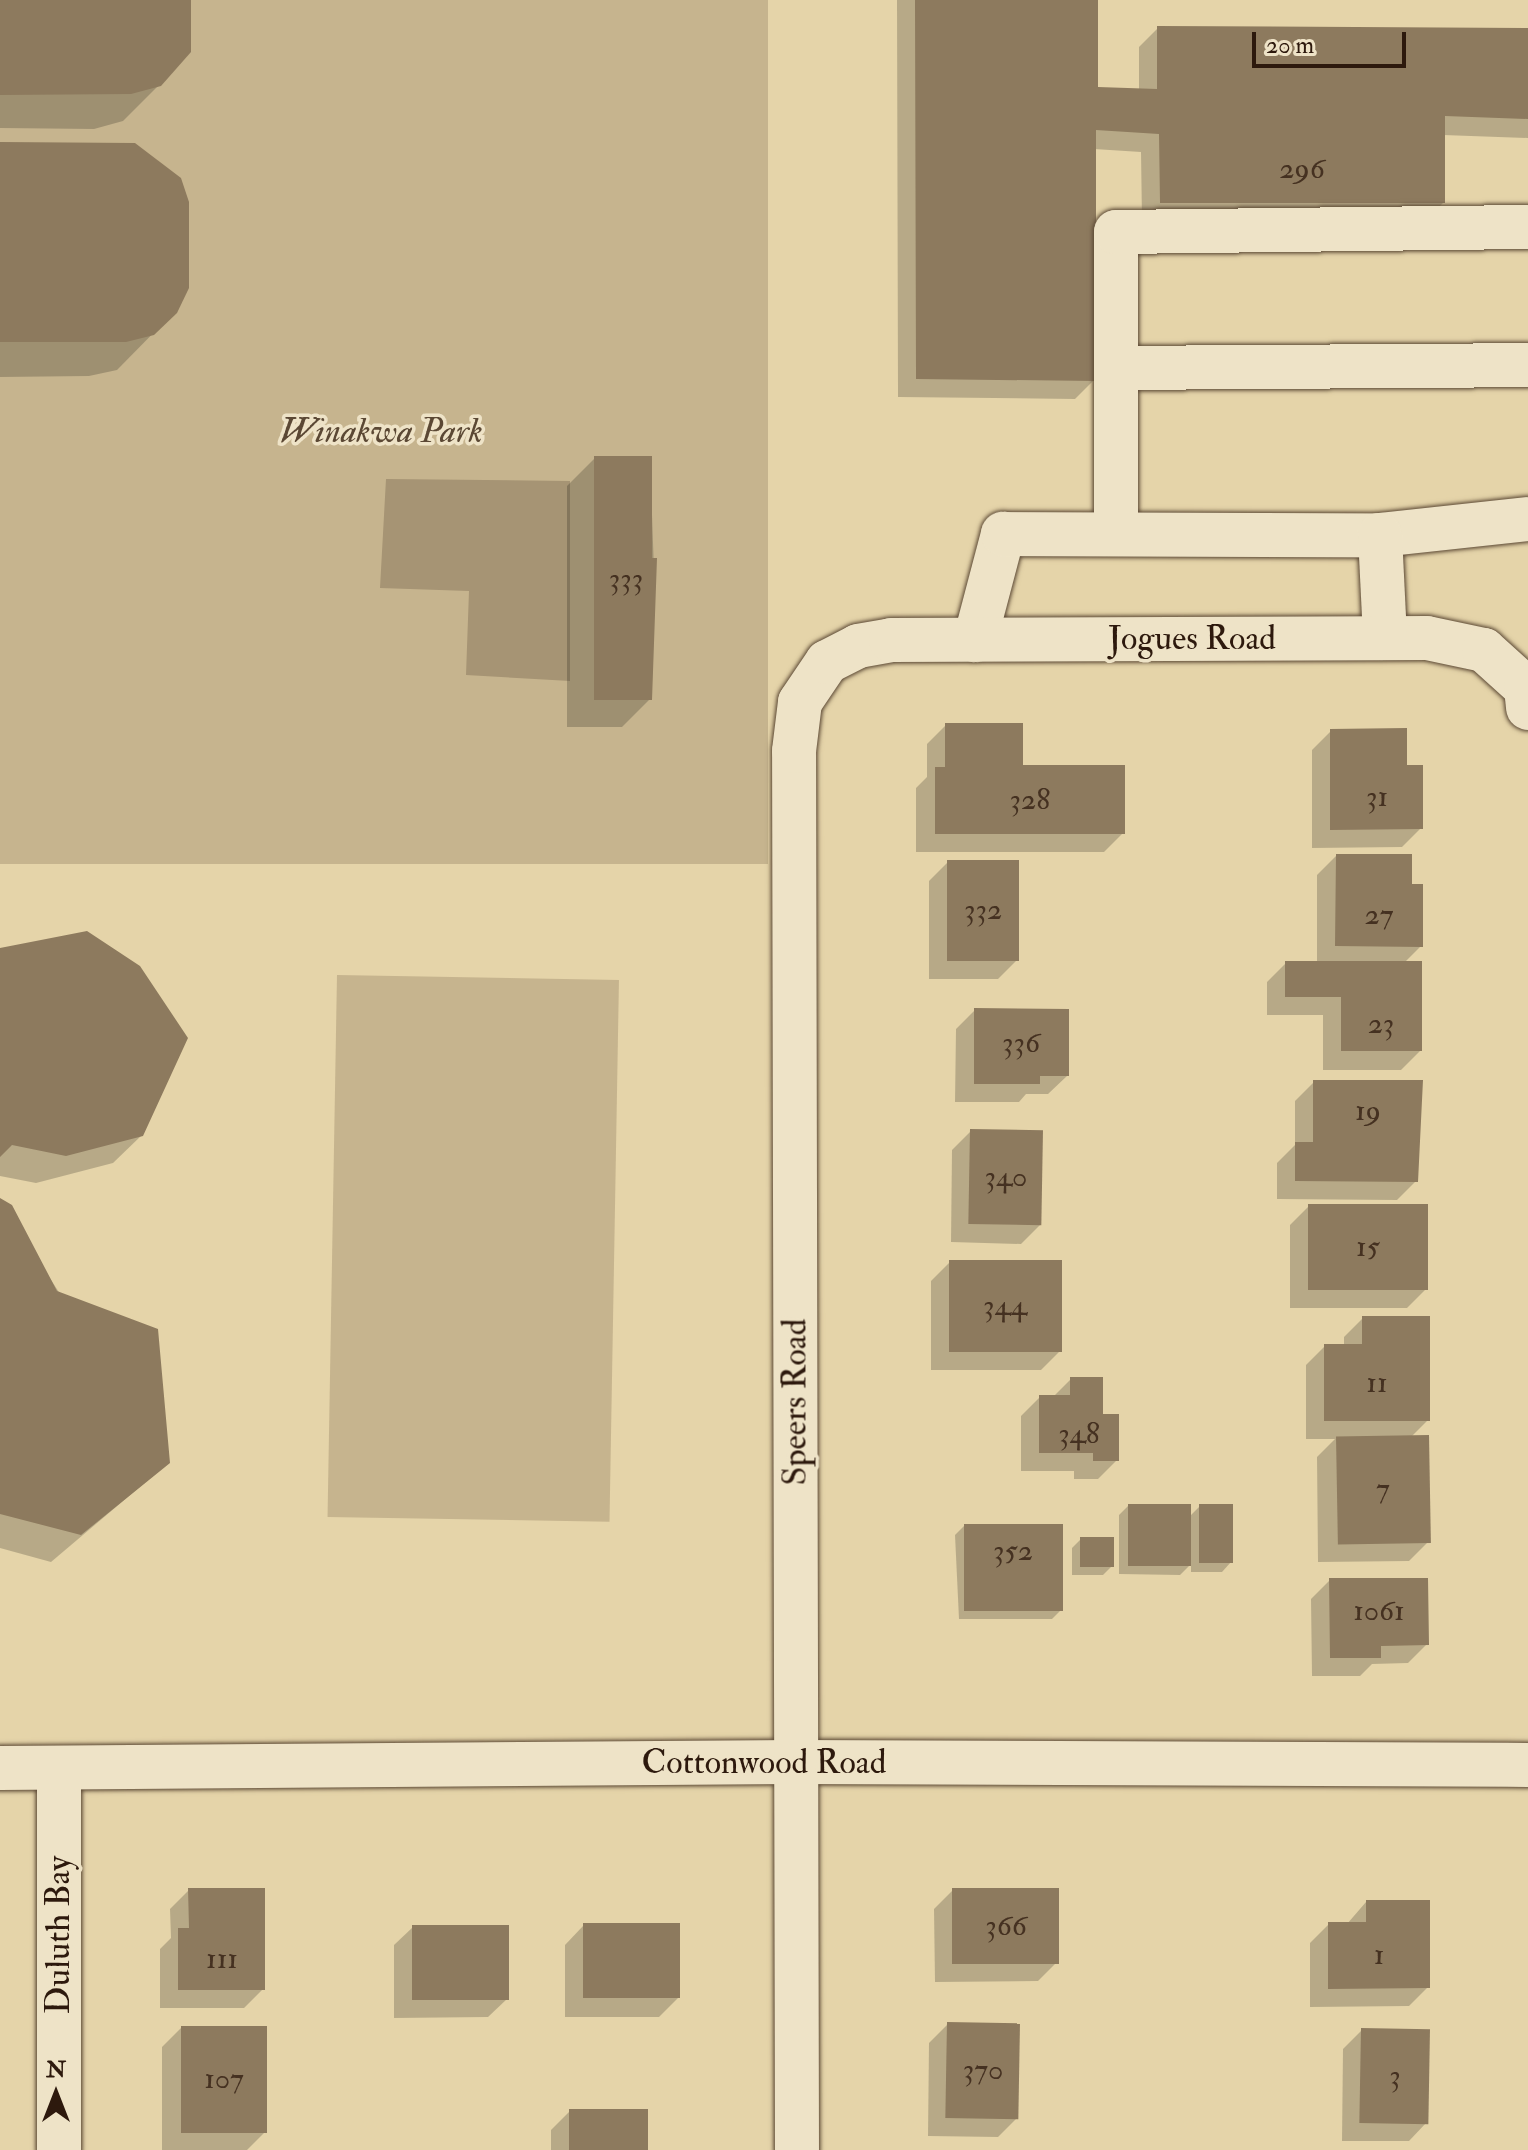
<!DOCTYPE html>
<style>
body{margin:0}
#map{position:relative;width:1528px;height:2150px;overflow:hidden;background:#e5d4a9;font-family:"IM FELL Double Pica",serif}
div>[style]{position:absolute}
.green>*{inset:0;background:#c6b48e;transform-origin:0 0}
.water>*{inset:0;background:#a69474}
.shadow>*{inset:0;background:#0003}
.building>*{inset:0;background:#8d7a5e;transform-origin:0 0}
.roads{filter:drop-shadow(0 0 2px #5b4834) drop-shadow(0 0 2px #5b4834)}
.minor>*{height:44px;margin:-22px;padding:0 22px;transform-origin:22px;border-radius:22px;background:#eee3c7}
span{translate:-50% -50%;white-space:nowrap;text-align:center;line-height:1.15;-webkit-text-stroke:7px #eee3c7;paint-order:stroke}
.number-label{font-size:30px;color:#453121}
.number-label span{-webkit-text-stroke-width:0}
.park-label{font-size:34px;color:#5b4834;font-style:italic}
.street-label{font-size:34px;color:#2d190d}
.north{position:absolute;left:16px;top:2054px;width:80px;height:80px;-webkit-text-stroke:6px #eee3c7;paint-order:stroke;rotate:0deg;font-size:22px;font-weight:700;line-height:32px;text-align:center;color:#2d190d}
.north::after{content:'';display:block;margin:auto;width:28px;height:36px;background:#2d190d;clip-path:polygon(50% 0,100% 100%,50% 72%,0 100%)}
.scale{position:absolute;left:1252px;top:32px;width:154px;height:36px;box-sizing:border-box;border:4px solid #2d190d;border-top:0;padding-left:10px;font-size:24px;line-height:28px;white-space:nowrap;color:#2d190d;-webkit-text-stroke:6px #eee3c7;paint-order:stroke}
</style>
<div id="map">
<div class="green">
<div style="left:0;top:0;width:768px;height:864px"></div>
<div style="left:337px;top:975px;width:282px;height:542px;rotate:1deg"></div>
</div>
<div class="water">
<div style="clip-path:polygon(386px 479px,570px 481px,570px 681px,466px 675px,469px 591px,380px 588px)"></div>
</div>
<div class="shadow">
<div style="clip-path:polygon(0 0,189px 0,159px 85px,123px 121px,94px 129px,0 128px)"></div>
<div style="clip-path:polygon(897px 0,1096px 0,1096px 89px,1139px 90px,1139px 47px,1158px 28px,1528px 30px,1528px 138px,1443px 135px,1443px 203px,1424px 221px,1142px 221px,1141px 152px,1094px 149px,1094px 380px,1075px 399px,898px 397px)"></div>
<div style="clip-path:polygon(0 144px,175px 311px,117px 370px,89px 376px,0 377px)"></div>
<div style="clip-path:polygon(595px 458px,650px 458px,655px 599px,650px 699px,622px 727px,567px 727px,567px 486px)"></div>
<div style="clip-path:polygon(946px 725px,1021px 767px,1123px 833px,1104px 852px,916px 852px,916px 788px,927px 777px,927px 744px)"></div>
<div style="clip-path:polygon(1331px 731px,1405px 767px,1421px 828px,1402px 847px,1312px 848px,1312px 750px)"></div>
<div style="clip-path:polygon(1336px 856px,1410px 886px,1421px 946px,1404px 963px,1420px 1051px,1401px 1070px,1323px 1070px,1323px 1015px,1267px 1015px,1267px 982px,1286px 963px,1317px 963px,1317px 875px)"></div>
<div style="clip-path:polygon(948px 862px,1017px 960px,998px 979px,929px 979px,929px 881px)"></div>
<div style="clip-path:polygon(0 950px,142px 1135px,113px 1163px,36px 1183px,0 1176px)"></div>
<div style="clip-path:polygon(975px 1010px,1067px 1076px,1048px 1094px,1026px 1094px,1019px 1102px,955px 1102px,956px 1029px)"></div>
<div style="clip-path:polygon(1314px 1082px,1421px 1082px,1416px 1181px,1397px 1200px,1277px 1199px,1277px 1163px,1295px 1145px,1295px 1101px)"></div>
<div style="clip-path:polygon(971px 1131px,1040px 1225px,1021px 1244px,951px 1242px,952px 1150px)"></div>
<div style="clip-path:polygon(0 1200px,168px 1463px,51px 1562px,0 1548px)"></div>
<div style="clip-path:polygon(1309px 1206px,1426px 1289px,1407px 1308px,1290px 1308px,1290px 1225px)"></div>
<div style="clip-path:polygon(950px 1262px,1060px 1351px,1041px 1370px,931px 1370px,931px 1281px)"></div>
<div style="clip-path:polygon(1363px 1318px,1428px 1420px,1411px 1437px,1428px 1542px,1409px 1561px,1318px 1562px,1317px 1457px,1335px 1439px,1306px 1439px,1306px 1365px,1325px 1346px,1344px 1346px,1344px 1337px)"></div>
<div style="clip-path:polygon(1071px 1379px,1101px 1416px,1117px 1460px,1098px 1479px,1074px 1479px,1074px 1471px,1021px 1471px,1021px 1416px,1040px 1397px,1053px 1397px)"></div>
<div style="clip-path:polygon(1128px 1506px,1189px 1517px,1200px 1506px,1231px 1562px,1222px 1572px,1191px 1572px,1191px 1564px,1180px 1575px,1119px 1574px,1119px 1515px)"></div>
<div style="clip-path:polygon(964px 1526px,1061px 1610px,1052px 1619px,959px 1619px,955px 1535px)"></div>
<div style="clip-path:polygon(1081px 1539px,1112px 1566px,1103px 1575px,1072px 1575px,1072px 1548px)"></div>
<div style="clip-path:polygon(1330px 1580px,1427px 1644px,1408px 1663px,1372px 1664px,1360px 1676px,1312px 1676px,1311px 1599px)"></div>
<div style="clip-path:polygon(189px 1890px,263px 1989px,244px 2008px,160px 2008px,160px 1949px,171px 1938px,170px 1909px)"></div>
<div style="clip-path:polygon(953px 1890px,1057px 1962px,1038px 1981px,935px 1982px,934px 1909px)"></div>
<div style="clip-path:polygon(1366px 1902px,1428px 1987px,1409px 2006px,1310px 2007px,1310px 1943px,1329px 1924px,1347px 1924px)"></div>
<div style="clip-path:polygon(583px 1926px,678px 1998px,659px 2017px,565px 2017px,565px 1945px)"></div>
<div style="clip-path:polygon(413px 1927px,507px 1999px,488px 2017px,394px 2018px,394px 1945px)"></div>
<div style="clip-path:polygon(948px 2024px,1017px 2118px,998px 2137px,928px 2136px,929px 2043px)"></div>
<div style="clip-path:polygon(181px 2028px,265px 2132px,247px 2150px,162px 2150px,162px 2047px)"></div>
<div style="clip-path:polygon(1362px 2030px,1427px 2122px,1409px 2141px,1342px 2141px,1343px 2049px)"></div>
<div style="clip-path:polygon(570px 2111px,646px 2150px,551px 2150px,551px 2130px)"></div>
</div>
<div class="building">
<div style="clip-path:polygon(0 0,191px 0,191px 52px,161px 86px,131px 94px,0 95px)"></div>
<div style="clip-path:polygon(915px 0,1098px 0,1098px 87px,1157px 89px,1157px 26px,1528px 28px,1528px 119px,1445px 116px,1445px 203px,1160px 203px,1159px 134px,1096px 130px,1096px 381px,916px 379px)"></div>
<div style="clip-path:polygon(0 142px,135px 143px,181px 178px,189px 202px,189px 288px,177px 313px,154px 335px,126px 342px,0 342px)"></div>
<div style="clip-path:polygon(594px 456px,652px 456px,652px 558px,657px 558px,652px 700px,594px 700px)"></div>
<div style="clip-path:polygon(945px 723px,1023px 723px,1023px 765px,1125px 765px,1125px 834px,935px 834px,935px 767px,945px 767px)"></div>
<div style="clip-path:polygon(1407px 728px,1407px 765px,1423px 765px,1423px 829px,1330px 830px,1330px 729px)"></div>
<div style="clip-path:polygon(1336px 854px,1412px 854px,1412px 884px,1423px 884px,1423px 947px,1335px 946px)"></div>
<div style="left:947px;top:860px;width:72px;height:101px"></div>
<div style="clip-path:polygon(87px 931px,140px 966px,188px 1038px,143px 1136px,66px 1156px,12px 1145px,0 1157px,0 948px)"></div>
<div style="clip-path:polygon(1285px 961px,1422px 961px,1422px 1051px,1341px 1051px,1341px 997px,1285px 997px)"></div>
<div style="clip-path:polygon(974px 1008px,1069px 1009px,1069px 1076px,1040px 1076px,1040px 1084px,974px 1084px)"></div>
<div style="clip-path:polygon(1313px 1080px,1423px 1080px,1418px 1182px,1295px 1181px,1295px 1142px,1313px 1142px)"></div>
<div style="left:970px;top:1129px;width:73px;height:95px;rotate:1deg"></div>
<div style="clip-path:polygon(0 1198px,12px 1205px,57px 1291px,158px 1329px,170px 1463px,81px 1535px,0 1514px)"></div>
<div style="left:1308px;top:1204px;width:120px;height:86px"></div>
<div style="left:949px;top:1260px;width:113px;height:92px"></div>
<div style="clip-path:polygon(1362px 1316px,1430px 1316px,1430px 1421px,1324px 1421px,1324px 1344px,1362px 1344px)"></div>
<div style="clip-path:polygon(1070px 1377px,1103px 1377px,1103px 1414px,1119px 1414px,1119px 1461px,1093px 1461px,1093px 1453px,1039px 1453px,1039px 1395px,1070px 1395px)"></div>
<div style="left:1429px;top:1435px;width:108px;height:93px;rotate:89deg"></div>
<div style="left:1128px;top:1504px;width:63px;height:62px"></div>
<div style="left:1199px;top:1504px;width:34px;height:59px"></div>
<div style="left:964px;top:1524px;width:99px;height:87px"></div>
<div style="left:1080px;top:1537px;width:34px;height:30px"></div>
<div style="clip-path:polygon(1329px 1578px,1428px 1578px,1429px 1645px,1381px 1646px,1381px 1658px,1330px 1658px)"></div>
<div style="clip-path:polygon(188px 1888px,265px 1888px,265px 1990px,178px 1990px,178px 1928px,189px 1928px)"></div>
<div style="left:952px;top:1888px;width:107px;height:76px"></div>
<div style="clip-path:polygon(1366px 1900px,1430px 1900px,1430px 1988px,1328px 1989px,1328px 1922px,1366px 1922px)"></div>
<div style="left:680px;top:1923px;width:75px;height:97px;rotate:90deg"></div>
<div style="left:412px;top:1925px;width:97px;height:75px"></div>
<div style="left:947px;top:2022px;width:73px;height:96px;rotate:1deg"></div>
<div style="left:181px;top:2026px;width:86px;height:107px"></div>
<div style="left:1361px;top:2028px;width:69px;height:95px;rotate:1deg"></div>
<div style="left:569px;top:2109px;width:79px;height:41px"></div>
</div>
<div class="roads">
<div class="minor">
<div style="left:1116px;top:368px;width:412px;rotate:-0.4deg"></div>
<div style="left:1116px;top:534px;width:302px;rotate:-90deg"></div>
<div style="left:1116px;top:232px;width:412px;rotate:-0.7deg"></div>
<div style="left:1380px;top:535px;width:149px;rotate:-6.2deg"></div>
<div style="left:975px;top:640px;width:110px;rotate:-75.2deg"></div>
<div style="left:1003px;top:534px;width:377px;rotate:0.2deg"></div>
<div style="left:1380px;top:535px;width:103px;rotate:87.2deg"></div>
<div style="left:0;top:1768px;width:795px;rotate:-0.43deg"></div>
<div style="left:795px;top:1762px;width:733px;rotate:0.23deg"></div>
<div style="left:59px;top:1769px;width:381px;rotate:90deg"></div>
<div style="left:797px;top:2150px;width:1399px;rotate:-90.12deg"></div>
<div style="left:794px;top:751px;width:49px;rotate:-83deg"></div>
<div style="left:800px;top:702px;width:48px;rotate:-56deg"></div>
<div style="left:827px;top:662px;width:35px;rotate:-27deg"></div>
<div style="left:858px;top:646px;width:34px;rotate:-10deg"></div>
<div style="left:891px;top:640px;width:536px;rotate:-0.21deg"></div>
<div style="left:1427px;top:638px;width:58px;rotate:11.9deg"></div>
<div style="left:1484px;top:650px;width:57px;rotate:42.1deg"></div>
<div style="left:1526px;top:688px;width:20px;rotate:84deg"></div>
</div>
</div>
<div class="number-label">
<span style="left:1302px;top:169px">296</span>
<span style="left:626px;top:579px">333</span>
<span style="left:1377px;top:797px">31</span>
<span style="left:1030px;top:800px">328</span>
<span style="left:983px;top:910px">332</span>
<span style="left:1379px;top:915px">27</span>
<span style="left:1381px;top:1024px">23</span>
<span style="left:1021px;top:1043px">336</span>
<span style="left:1368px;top:1111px">19</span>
<span style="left:1006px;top:1177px">340</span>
<span style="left:1368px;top:1247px">15</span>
<span style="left:1005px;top:1306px">344</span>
<span style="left:1377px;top:1383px">11</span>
<span style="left:1079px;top:1434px">348</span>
<span style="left:1383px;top:1489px">7</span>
<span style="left:1013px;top:1551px">352</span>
<span style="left:1379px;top:1611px">1061</span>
<span style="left:1006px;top:1926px">366</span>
<span style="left:1379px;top:1955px">1</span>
<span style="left:222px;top:1959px">111</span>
<span style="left:983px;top:2070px">370</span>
<span style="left:1395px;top:2076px">3</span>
<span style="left:224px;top:2079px">107</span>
</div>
<div class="park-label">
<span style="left:381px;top:432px">Winakwa Park</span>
</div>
<div class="street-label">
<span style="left:1192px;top:639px">Jogues Road</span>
<span style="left:795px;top:1402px;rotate:-90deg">Speers Road</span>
<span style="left:764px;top:1763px">Cottonwood Road</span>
<span style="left:59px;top:1935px;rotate:-90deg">Duluth Bay</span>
</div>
<div class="north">N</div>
<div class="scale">20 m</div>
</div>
